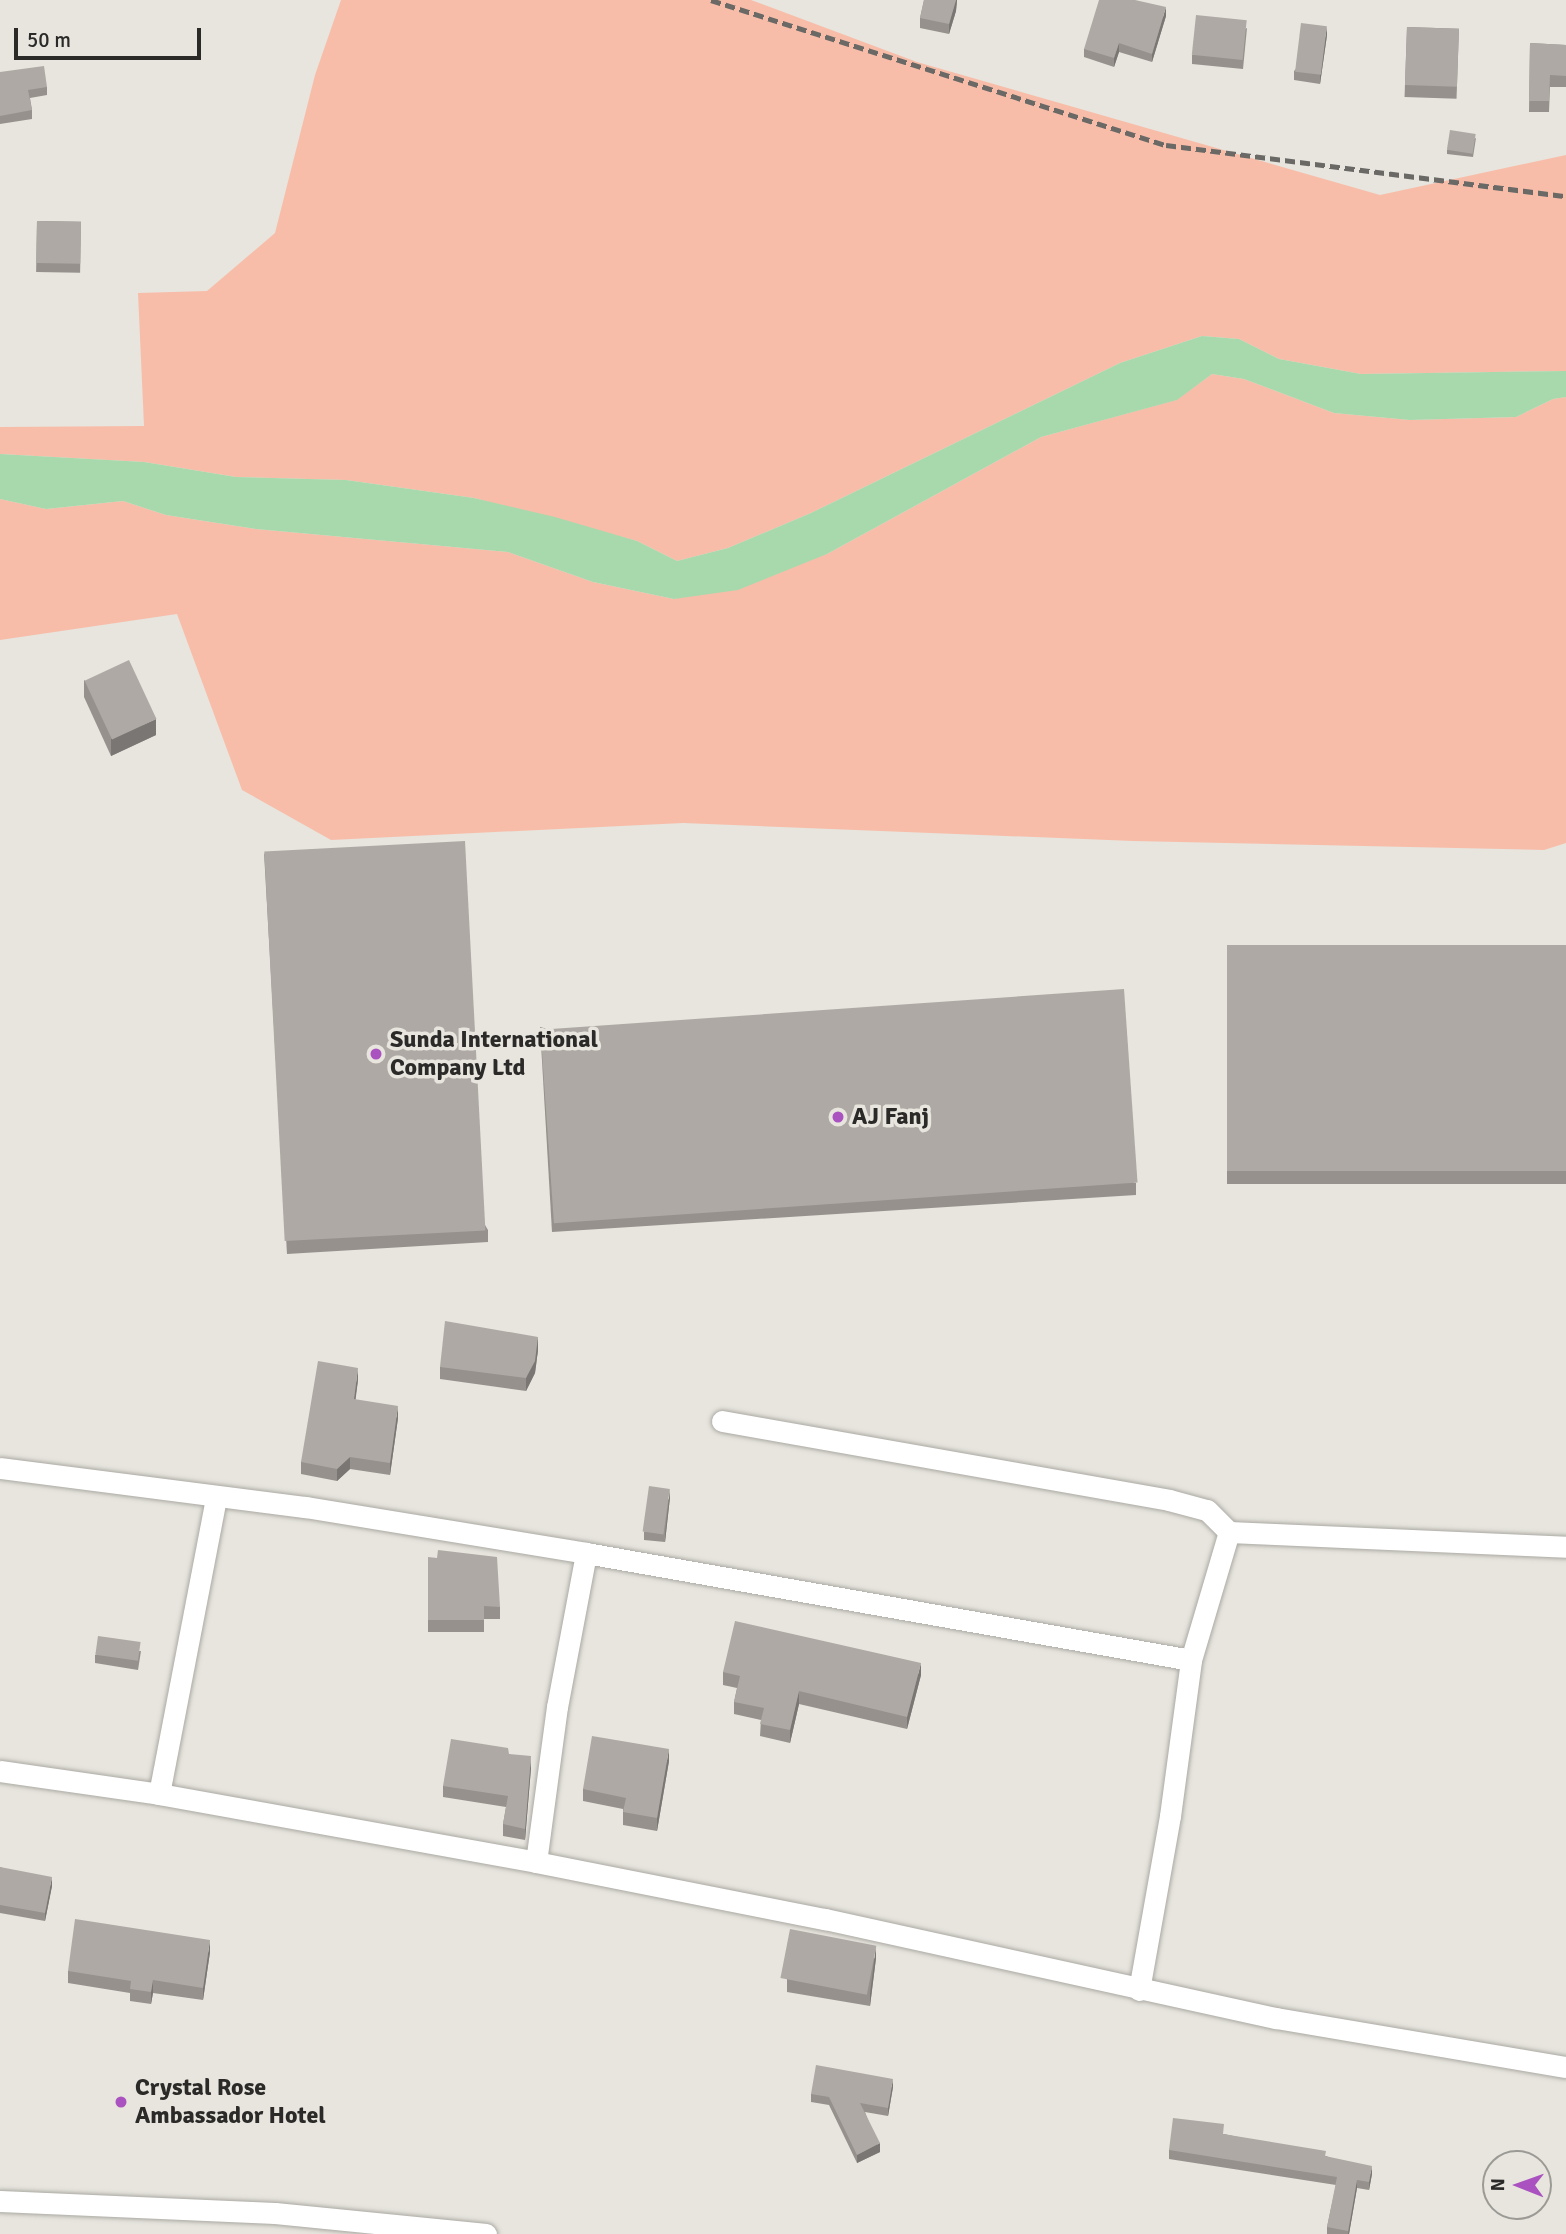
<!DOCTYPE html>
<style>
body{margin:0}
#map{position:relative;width:1566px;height:2234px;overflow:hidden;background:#e7e5de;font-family:Signika,sans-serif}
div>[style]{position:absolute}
.green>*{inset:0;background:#f8bda9}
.water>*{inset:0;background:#a8d9ac}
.roads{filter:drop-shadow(0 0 2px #aba9a3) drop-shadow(0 0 2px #aba9a3)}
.street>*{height:21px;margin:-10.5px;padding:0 10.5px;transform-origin:10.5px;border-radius:10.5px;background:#fff}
.rail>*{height:5px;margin-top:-2.5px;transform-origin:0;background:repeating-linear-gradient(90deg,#6b6966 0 10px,transparent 0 15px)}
.wall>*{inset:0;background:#96918d;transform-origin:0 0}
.shaded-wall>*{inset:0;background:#7a7673}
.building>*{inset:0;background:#aea9a4;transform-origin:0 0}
.dots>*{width:19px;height:19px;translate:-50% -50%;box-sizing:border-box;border:4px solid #e7e5de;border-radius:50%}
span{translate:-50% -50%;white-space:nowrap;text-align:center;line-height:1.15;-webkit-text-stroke:7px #e7e5de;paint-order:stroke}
.poi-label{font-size:24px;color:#2b2a28;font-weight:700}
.left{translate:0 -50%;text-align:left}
.north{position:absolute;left:1482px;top:2150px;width:70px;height:70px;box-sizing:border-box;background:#e7e5de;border:2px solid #9c9a95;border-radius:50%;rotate:271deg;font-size:19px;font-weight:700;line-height:28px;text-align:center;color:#2b2a28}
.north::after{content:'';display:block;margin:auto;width:24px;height:32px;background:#aa52bf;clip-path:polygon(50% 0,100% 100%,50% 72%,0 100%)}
.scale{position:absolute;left:14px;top:28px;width:187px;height:32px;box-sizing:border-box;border:4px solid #2b2a28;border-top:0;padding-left:9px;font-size:21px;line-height:24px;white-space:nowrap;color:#2b2a28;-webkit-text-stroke:5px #e7e5de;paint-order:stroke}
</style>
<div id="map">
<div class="green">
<div style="clip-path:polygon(341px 0,751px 0,917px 62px,1380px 195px,1566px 155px,1566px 371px,1361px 374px,1279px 359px,1239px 339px,1202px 336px,1120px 363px,811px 513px,728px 548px,677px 561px,637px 541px,474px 498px,346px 480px,236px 477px,144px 462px,0 454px,0 427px,144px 426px,138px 293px,207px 291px,275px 233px,315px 75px)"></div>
<div style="clip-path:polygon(1212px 374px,1244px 379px,1334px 413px,1410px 420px,1516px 417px,1553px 399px,1566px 397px,1566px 843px,1544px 850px,1133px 841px,683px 823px,331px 840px,242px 790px,177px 614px,0 640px,0 499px,46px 509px,123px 501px,166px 515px,256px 529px,508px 552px,593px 582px,674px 599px,827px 554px,1041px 437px,1176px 400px)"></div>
</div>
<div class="water">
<div style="clip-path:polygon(1202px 336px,1239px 339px,1279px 359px,1361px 374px,1566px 371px,1566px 397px,1553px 399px,1516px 417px,1410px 420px,1334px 413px,1244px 379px,1212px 374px,1177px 400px,1041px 437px,827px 554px,738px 590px,674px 599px,593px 582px,508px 552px,256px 529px,166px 515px,123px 501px,46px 509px,0 499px,0 454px,144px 462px,236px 477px,346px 480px,474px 498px,555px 517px,637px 541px,677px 561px,728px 548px,811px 513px,1120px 363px)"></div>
</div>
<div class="roads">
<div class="street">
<div style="left:722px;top:1421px;width:454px;rotate:10deg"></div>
<div style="left:1169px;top:1500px;width:39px;rotate:15deg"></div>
<div style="left:1207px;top:1510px;width:31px;rotate:45deg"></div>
<div style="left:1229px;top:1532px;width:337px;rotate:2.5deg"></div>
<div style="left:0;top:1468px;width:308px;rotate:7.3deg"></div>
<div style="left:306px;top:1507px;width:284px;rotate:9.3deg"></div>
<div style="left:0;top:1771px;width:161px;rotate:8.2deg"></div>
<div style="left:159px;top:1794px;width:383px;rotate:10.2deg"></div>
<div style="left:536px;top:1862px;width:295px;rotate:11.2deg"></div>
<div style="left:825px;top:1919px;width:462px;rotate:12.4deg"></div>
<div style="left:1276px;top:2018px;width:294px;rotate:9.6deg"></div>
<div style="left:159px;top:1794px;width:302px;rotate:-79.1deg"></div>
<div style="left:536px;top:1862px;width:156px;rotate:-82.3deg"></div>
<div style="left:557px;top:1707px;width:157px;rotate:-79.3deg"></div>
<div style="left:586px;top:1553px;width:614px;rotate:10.03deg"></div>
<div style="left:1139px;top:1990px;width:177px;rotate:-79.9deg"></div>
<div style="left:1170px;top:1816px;width:157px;rotate:-82.3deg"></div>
<div style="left:1191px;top:1660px;width:134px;rotate:-73.5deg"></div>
<div style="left:0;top:2201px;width:275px;rotate:2.5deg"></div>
<div style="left:275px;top:2213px;width:212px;rotate:5.7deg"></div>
</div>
</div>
<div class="rail">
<div style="left:711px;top:0;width:478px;rotate:17.7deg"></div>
<div style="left:1166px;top:145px;width:403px;rotate:7.3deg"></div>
</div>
<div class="wall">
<div style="clip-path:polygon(924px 0,957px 0,956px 11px,949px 34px,920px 28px,920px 18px)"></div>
<div style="clip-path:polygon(1166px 16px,1152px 62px,1119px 52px,1114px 67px,1084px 57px,1084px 49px)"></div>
<div style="left:1407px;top:27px;width:52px;height:70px;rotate:2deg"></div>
<div style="clip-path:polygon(1247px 28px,1243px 69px,1192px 64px,1192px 55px)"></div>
<div style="clip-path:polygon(1327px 35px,1320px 84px,1294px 80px,1294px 71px)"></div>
<div style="clip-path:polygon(1530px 43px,1566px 45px,1566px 87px,1550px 87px,1549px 112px,1529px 112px)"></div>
<div style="clip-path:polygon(0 72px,47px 87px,47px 95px,30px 98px,32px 110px,32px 119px,0 124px)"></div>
<div style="clip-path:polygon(1476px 138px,1473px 157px,1447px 154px,1447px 150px)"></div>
<div style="left:37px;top:221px;width:44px;height:51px;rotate:1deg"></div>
<div style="clip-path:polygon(84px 680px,156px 735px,111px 756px,84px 697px)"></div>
<div style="clip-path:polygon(264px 853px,488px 1230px,488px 1242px,287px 1254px)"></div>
<div style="left:1566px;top:945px;width:239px;height:339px;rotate:90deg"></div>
<div style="clip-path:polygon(540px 1027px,1136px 1183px,1136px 1195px,552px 1232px)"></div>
<div style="clip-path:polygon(538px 1350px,535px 1373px,526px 1391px,440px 1379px,440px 1367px)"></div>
<div style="clip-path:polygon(358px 1380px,355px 1400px,398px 1418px,390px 1475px,350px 1469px,337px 1481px,301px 1474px,301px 1462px)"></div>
<div style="clip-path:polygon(670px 1497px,665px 1542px,644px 1540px,644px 1532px)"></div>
<div style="clip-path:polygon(428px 1557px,500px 1607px,500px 1619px,484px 1619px,484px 1632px,428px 1632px)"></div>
<div style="clip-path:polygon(141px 1651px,138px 1670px,95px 1663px,95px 1655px)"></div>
<div style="clip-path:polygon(723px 1672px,921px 1675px,907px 1729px,799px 1704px,790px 1743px,760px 1736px,761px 1720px,734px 1714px,734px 1702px,737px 1688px,723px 1685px)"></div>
<div style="clip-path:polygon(509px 1754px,531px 1768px,525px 1840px,503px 1836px,503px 1824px,506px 1807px,443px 1797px,443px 1786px)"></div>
<div style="clip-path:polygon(669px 1761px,657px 1831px,623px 1825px,623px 1809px,583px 1801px,583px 1789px)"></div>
<div style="clip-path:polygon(0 1867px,52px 1886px,45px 1921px,0 1913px)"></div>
<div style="clip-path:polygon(210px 1952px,203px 2000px,153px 1993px,151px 2004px,130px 2001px,130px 1993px,68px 1983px,68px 1971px)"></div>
<div style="clip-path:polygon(876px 1958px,870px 2006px,787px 1992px,787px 1979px)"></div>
<div style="clip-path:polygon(893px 2087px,888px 2116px,865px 2112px,880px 2152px,857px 2163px,829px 2105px,811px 2102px,811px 2094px)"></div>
<div style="clip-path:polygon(1224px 2134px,1326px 2156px,1372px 2174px,1369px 2190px,1357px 2188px,1349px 2234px,1327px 2234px,1327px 2227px,1336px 2185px,1169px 2159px,1169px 2150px)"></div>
</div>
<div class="shaded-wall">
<div style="clip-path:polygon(956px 0,957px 0,956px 11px,949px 34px,949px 24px)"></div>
<div style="clip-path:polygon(1166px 7px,1166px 16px,1152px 62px,1152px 54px)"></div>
<div style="clip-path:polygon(1327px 26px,1327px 35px,1320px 84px,1320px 75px)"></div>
<div style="clip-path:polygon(1119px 43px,1119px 52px,1114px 67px,1114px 58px)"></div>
<div style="clip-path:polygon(156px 719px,156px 735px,111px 756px,111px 739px)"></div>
<div style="clip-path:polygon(538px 1337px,538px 1350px,535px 1373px,526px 1391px,526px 1378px)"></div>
<div style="clip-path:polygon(358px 1368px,358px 1380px,354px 1412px,354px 1399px)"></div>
<div style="clip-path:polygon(398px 1406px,398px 1418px,390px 1475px,390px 1463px)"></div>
<div style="clip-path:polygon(350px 1457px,350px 1469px,337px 1481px,337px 1469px)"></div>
<div style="clip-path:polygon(670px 1489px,670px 1497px,665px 1542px,665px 1534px)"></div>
<div style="clip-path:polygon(921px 1663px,921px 1675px,907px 1729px,907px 1717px)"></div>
<div style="clip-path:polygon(799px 1691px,799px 1704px,790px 1743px,790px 1730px)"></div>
<div style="clip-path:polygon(669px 1749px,669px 1761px,657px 1831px,657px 1818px)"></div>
<div style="clip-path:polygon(531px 1756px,531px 1768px,525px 1840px,525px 1829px)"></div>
<div style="clip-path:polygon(52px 1877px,52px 1886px,45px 1921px,45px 1913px)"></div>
<div style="clip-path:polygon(210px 1940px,210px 1952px,203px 2000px,203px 1988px)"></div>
<div style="clip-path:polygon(876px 1946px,876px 1958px,870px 2006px,870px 1994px)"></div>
<div style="clip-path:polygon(153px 1980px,153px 1993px,151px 2004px,151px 1992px)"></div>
<div style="clip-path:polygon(893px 2079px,893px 2087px,888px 2116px,888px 2108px)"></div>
<div style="clip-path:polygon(880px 2143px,880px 2152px,857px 2163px,857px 2155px)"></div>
<div style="clip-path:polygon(1372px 2166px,1372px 2174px,1369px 2190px,1369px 2182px)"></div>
<div style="clip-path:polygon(1357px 2180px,1357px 2188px,1349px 2234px,1348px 2234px)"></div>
</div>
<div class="building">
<div style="clip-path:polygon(924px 0,956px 0,949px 24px,920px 18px)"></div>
<div style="clip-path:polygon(1099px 0,1135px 0,1166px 7px,1152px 54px,1119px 43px,1114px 58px,1084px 49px)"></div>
<div style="left:1196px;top:15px;width:51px;height:40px;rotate:6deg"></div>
<div style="left:1301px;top:23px;width:26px;height:49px;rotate:7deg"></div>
<div style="left:1407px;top:27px;width:52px;height:58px;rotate:2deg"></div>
<div style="clip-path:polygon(1530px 43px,1566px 45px,1566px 76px,1550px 75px,1549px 101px,1529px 101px)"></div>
<div style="clip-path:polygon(44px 66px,47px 87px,28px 90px,32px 110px,0 116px,0 72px)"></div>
<div style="left:1450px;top:130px;width:26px;height:20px;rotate:9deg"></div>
<div style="left:37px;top:221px;width:44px;height:42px;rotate:1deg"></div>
<div style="left:129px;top:660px;width:65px;height:49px;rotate:65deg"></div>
<div style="left:465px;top:841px;width:390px;height:201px;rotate:87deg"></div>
<div style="left:1566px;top:945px;width:226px;height:339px;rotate:90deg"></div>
<div style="left:1124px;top:989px;width:194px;height:585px;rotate:86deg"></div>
<div style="clip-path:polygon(445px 1321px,538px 1337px,535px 1361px,526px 1378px,440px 1367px)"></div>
<div style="clip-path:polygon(318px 1361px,358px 1368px,354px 1399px,398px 1406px,390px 1463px,350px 1457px,337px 1469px,301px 1462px)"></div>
<div style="left:649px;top:1486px;width:21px;height:46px;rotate:8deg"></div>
<div style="clip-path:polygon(438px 1550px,497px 1557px,500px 1607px,484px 1606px,484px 1620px,428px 1620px,428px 1557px,437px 1558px)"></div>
<div style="clip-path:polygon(735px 1621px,921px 1663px,907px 1717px,799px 1691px,790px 1730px,760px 1724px,764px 1708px,734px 1702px,740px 1676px,723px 1672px)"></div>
<div style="left:98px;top:1636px;width:43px;height:19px;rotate:8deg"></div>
<div style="clip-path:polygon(592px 1736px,669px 1749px,657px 1818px,623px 1812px,626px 1798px,583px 1789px)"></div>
<div style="clip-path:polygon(451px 1739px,508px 1748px,509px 1754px,531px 1756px,525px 1829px,503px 1824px,508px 1796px,443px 1786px)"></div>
<div style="clip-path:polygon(0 1867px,52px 1877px,45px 1913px,0 1905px)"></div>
<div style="clip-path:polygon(75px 1919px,210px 1940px,203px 1988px,153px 1980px,151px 1992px,130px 1989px,131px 1981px,68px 1971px)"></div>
<div style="left:790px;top:1929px;width:88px;height:50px;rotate:11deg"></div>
<div style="clip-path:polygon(816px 2065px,893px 2079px,888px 2108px,860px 2103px,880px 2143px,857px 2155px,829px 2097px,811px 2094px)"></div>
<div style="clip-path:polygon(1173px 2118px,1224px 2124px,1223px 2134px,1326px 2151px,1325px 2156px,1372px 2166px,1369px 2182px,1357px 2180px,1348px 2231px,1327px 2227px,1337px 2177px,1169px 2150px)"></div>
</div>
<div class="dots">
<div style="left:376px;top:1054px;background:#aa52bf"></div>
<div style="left:838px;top:1117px;background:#aa52bf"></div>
<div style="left:121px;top:2102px;background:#aa52bf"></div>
</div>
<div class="poi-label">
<span class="left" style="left:390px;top:1054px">Sunda International<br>Company Ltd</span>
<span class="left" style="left:852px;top:1117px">AJ Fanj</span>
<span class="left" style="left:135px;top:2102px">Crystal Rose<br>Ambassador Hotel</span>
</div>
<div class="north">N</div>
<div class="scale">50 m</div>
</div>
